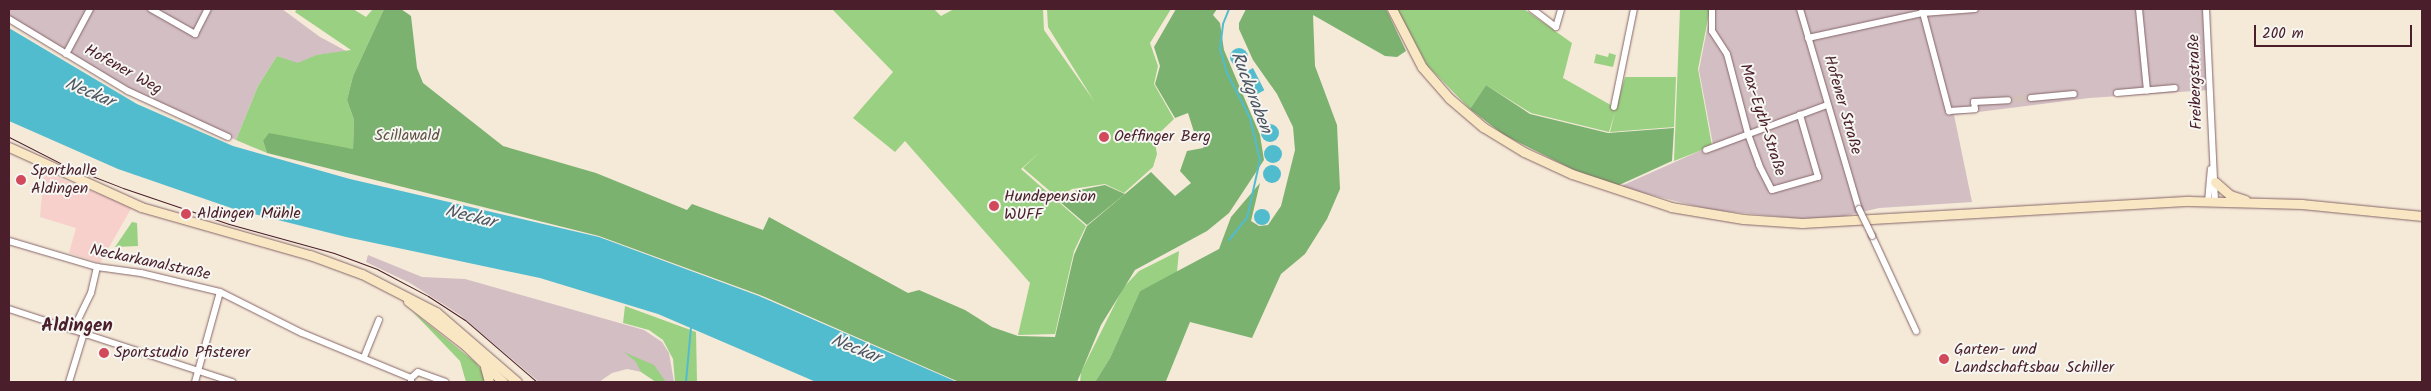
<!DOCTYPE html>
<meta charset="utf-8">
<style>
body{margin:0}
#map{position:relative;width:2431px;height:391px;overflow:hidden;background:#f5e9d8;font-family:Kalam,sans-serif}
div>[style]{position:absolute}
.built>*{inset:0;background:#f7d0cc}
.industrial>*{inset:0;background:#d2bec3}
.green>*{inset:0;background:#9ad082}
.forest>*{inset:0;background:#7bb270}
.water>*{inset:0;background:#52bccf;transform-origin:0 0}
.round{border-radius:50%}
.stream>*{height:2px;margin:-1px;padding:0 1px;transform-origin:1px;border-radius:1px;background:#52bccf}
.street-tunnel>*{height:6px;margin-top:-3px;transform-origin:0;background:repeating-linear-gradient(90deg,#d3c1b5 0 6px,transparent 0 9px)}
.roads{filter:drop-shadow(0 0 1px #866668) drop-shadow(0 0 1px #866668)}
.street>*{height:6px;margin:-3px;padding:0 3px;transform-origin:3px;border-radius:3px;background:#fff}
.secondary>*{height:9px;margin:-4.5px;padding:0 4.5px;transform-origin:4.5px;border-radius:4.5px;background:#f9e7c3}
.tram>*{height:1px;margin:-0.5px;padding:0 0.5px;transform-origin:0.5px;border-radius:0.5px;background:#4a1f2b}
.bridges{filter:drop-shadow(0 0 1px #866668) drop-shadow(0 0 1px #866668)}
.street-bridge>*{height:6px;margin:-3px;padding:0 3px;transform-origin:3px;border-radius:3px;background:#fff}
.dots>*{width:14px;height:14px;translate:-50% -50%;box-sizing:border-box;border:2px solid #f6f6f2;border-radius:50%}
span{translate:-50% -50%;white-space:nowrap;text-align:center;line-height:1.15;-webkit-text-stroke:4px #f6f6f2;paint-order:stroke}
.street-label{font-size:16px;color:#4a1f2b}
.park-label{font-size:16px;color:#625445}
.poi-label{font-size:16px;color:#4a1f2b}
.left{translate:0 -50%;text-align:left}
.water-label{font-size:18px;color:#4d5664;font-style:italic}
.quarter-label{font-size:19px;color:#4a1f2b;font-weight:700}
.frame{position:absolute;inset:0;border:10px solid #4a1f2b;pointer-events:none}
.scale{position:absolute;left:2254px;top:25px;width:158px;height:22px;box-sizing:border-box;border:2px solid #4a1f2b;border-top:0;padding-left:6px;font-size:15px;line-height:18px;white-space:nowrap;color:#4a1f2b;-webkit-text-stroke:4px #f6f6f2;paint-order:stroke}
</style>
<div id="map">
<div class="built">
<div style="clip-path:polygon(44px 172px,132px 207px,100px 263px,69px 253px,76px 228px,40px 217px)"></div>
</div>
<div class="industrial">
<div style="clip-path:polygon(9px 9px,282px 9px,320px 37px,348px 52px,316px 55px,298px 64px,277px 56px,258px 86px,236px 140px,164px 108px,9px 18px)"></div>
<div style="clip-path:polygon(1711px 9px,2205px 9px,2209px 90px,2089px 98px,1954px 115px,1972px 202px,1879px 208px,1836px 218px,1802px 219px,1712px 210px,1619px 187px,1713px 145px,1699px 70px)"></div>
<div style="clip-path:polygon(368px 255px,422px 277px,465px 279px,644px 330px,662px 342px,669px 353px,674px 382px,656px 382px,642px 372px,627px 369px,612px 373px,599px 382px,539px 382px,460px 315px,410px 283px,366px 262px)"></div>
</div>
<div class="green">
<div style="clip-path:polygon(297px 9px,353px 9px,366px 17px,373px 9px,384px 9px,353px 76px,347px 100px,354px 120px,353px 149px,263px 141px,267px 153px,236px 140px,258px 86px,277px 56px,298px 63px,316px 55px,351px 50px,295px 12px)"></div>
<div style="clip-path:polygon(832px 9px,934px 9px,941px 16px,954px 9px,1043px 9px,1044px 30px,1094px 101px,1048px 27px,1047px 9px,1171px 9px,1150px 43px,1158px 66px,1154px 84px,1174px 119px,1154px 138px,1157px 154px,1153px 167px,1124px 193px,1105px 184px,1072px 189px,1058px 198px,1023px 168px,1040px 152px,1021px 169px,1086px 226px,1074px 251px,1055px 334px,1018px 335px,1030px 283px,905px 141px,895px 152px,853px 118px,893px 72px)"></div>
<div style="clip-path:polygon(1397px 9px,1524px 9px,1572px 43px,1563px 78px,1616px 108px,1625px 77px,1676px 77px,1674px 127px,1610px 132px,1615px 112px,1609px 132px,1531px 113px,1486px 85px,1470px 109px,1427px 65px)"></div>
<div style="clip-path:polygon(1680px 9px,1710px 9px,1698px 69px,1712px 146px,1674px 161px)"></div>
<div style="clip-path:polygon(1609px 53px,1616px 55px,1613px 67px,1594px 63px,1596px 54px,1608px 57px)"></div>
<div style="clip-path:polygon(132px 222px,137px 223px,138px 246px,115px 247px)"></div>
<div style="clip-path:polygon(1179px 251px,1177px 272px,1140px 291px,1110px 358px,1095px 382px,1080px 382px,1081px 372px,1123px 288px,1139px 271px)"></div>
<div style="clip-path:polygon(625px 306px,696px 332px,697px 382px,675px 382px,673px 359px,663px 340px,649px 330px,623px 323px)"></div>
<div style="clip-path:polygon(412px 311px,475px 362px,484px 373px,484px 382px,466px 382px,460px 361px)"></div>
<div style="clip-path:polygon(624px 352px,654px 365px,666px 382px,656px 382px,641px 372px,636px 362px)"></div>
</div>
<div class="forest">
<div style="clip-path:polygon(384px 9px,401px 9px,411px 16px,417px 68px,423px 83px,503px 146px,596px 173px,687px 210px,692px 204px,763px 230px,769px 217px,908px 293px,919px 290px,965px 310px,992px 327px,1018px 336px,1055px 337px,1074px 255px,1087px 226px,1151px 172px,1175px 196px,1191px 183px,1180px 171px,1187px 151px,1203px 148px,1206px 144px,1194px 132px,1188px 113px,1175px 118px,1155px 84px,1160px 66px,1154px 47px,1176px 9px,1217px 9px,1213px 15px,1220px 23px,1224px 50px,1260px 135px,1264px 160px,1229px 213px,1207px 231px,1135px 270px,1101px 325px,1077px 382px,959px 382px,760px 295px,599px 236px,267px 153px,263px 141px,269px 133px,353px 149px,354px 120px,347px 100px,353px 76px)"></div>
<div style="clip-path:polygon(1246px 9px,1386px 9px,1406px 51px,1397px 57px,1385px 56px,1313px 15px,1315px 66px,1337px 125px,1340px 189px,1327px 219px,1305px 254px,1281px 274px,1252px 338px,1190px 322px,1166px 381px,1169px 382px,1095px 382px,1110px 358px,1140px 291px,1219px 249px,1231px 217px,1260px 183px,1251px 221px,1259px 226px,1268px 225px,1281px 206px,1295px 150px,1293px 127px,1277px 94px,1253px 60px,1239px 29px,1239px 23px)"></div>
<div style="clip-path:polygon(1486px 85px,1530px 114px,1608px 133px,1674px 128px,1672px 161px,1617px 186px,1574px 170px,1504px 135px,1470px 109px)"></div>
<div style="clip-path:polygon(1105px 185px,1125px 194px,1087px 225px,1059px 201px,1074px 191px)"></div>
</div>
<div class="water">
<div style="clip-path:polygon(9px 28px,137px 104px,233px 146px,350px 179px,599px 237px,759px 296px,957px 382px,816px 382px,658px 314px,540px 278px,346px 237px,234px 209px,118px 169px,9px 121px)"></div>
<div class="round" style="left:1230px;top:48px;width:18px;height:18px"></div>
<div style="left:1253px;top:68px;width:25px;height:8px;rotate:63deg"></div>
<div class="round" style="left:1261px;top:124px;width:18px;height:18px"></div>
<div class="round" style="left:1264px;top:145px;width:18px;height:18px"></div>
<div class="round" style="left:1263px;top:165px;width:18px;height:18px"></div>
<div class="round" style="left:1254px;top:209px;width:16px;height:16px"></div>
</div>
<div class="stream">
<div style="left:1229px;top:240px;width:28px;rotate:-51deg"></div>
<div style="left:1247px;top:218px;width:59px;rotate:-77.4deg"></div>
<div style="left:1260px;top:160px;width:43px;rotate:-103.4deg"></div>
<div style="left:1250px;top:118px;width:51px;rotate:-117.1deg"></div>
<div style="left:1227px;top:73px;width:25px;rotate:-106deg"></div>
<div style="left:1220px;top:49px;width:25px;rotate:-83deg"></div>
<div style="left:1223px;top:24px;width:16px;rotate:-68deg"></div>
<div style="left:686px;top:382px;width:55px;rotate:-84.8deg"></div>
</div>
<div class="street-tunnel">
<div style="left:2008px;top:100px;width:23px;rotate:-5deg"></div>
</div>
<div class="roads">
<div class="street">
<div style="left:151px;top:9px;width:51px;rotate:29.6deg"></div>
<div style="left:195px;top:34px;width:28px;rotate:-63deg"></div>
<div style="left:1532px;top:9px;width:30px;rotate:37deg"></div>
<div style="left:1556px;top:27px;width:19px;rotate:-74deg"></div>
<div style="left:1712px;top:9px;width:22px;rotate:90deg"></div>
<div style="left:1712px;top:31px;width:27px;rotate:57deg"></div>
<div style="left:1727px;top:54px;width:83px;rotate:75.3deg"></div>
<div style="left:1748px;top:134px;width:33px;rotate:70deg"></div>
<div style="left:1759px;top:165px;width:28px;rotate:63deg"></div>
<div style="left:1772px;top:190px;width:48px;rotate:-15.8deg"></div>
<div style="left:1818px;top:177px;width:65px;rotate:-106.2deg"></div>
<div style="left:1800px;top:9px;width:209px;rotate:73.6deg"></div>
<div style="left:1922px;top:9px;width:106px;rotate:75.2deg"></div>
<div style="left:1949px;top:111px;width:26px;rotate:-4deg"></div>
<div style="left:1975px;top:109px;width:7px;rotate:-98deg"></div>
<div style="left:1974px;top:102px;width:34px;rotate:-3deg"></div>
<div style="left:2139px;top:9px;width:82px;rotate:84.4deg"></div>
<div style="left:2206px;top:9px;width:193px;rotate:87.3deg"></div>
<div style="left:9px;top:19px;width:139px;rotate:31.2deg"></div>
<div style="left:128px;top:91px;width:110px;rotate:24.7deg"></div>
<div style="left:1808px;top:38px;width:118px;rotate:-12.3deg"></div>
<div style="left:1923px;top:13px;width:52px;rotate:-4.4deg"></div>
<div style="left:66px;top:54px;width:51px;rotate:-61.9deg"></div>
<div style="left:2117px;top:93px;width:58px;rotate:-4.9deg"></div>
<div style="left:2031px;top:98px;width:43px;rotate:-5.3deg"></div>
<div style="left:1614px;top:107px;width:100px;rotate:-78.5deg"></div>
<div style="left:1706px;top:150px;width:129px;rotate:-20.4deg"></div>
<div style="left:2208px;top:202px;width:33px;rotate:-85deg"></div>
<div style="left:1872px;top:236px;width:105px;rotate:65.1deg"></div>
<div style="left:9px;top:241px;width:92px;rotate:16.5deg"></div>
<div style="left:97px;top:267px;width:44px;rotate:7.8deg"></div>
<div style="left:141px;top:273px;width:81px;rotate:13.5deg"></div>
<div style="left:220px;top:292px;width:92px;rotate:26.6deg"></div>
<div style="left:302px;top:333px;width:118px;rotate:22.4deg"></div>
<div style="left:411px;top:378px;width:4px;rotate:90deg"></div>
<div style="left:9px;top:309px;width:235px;rotate:18.1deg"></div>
<div style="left:73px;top:330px;width:41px;rotate:-64.1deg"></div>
<div style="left:91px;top:293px;width:27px;rotate:-77deg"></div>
<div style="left:364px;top:357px;width:40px;rotate:-68deg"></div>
<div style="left:411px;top:378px;width:9px;rotate:-41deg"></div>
<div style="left:418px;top:372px;width:29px;rotate:20deg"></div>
<div style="left:69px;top:382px;width:51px;rotate:-73deg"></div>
<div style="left:195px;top:382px;width:93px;rotate:-74.5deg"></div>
</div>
<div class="secondary">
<div style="left:1392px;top:9px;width:65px;rotate:62.7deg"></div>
<div style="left:1422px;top:67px;width:41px;rotate:48.9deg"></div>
<div style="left:1449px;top:98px;width:45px;rotate:40.5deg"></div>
<div style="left:1483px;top:127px;width:48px;rotate:31.4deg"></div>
<div style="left:1524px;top:152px;width:53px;rotate:24.6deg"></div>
<div style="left:1572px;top:174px;width:104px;rotate:18.4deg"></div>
<div style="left:1671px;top:207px;width:73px;rotate:9.5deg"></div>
<div style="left:1743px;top:219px;width:59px;rotate:3.9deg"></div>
<div style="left:1802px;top:223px;width:388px;rotate:-3.3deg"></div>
<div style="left:2189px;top:201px;width:113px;rotate:1.5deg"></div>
<div style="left:2302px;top:204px;width:121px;rotate:5.7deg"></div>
<div style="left:9px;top:147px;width:145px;rotate:24.4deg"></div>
<div style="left:141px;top:207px;width:176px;rotate:15.9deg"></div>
<div style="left:310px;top:255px;width:55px;rotate:20.1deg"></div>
<div style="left:362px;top:274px;width:83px;rotate:27.2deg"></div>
<div style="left:436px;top:312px;width:107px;rotate:40.8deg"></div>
<div style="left:2215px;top:182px;width:20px;rotate:41deg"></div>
<div style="left:2230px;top:195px;width:16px;rotate:18deg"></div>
<div style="left:408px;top:301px;width:73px;rotate:37.8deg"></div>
<div style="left:466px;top:346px;width:52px;rotate:44.2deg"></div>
<div style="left:485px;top:367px;width:16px;rotate:75deg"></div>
</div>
</div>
<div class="tram">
<div style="left:9px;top:137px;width:62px;rotate:27deg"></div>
<div style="left:64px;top:165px;width:63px;rotate:21.3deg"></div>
<div style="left:123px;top:188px;width:112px;rotate:18.8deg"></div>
<div style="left:229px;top:224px;width:109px;rotate:15.4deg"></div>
<div style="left:334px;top:253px;width:46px;rotate:20.4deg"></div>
<div style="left:377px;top:269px;width:58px;rotate:27.9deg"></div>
<div style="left:428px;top:296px;width:44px;rotate:33deg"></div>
<div style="left:465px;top:320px;width:95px;rotate:40.7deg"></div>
</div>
<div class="bridges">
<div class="street-bridge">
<div style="left:1859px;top:209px;width:30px;rotate:64deg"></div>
</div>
</div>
<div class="dots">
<div style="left:1104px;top:137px;background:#d1495b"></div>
<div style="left:21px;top:180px;background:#d1495b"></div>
<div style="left:994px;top:206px;background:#d1495b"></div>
<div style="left:186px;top:214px;background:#d1495b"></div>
<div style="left:104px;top:353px;background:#d1495b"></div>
<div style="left:1944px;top:359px;background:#d1495b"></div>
</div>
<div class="street-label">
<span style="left:123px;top:70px;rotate:29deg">Hofener Weg</span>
<span style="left:2196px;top:82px;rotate:-92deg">Freibergstraße</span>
<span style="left:1842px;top:105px;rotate:74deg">Hofener Straße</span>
<span style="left:1762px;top:120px;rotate:72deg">Max-Eyth-Straße</span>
<span style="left:150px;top:263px;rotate:12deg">Neckarkanalstraße</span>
</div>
<div class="park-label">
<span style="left:407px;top:136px">Scillawald</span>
</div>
<div class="poi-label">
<span class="left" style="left:1114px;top:137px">Oeffinger Berg</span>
<span class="left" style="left:31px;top:180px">Sporthalle<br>Aldingen</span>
<span class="left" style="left:1004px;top:206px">Hundepension<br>WUFF</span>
<span class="left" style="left:197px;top:214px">Aldingen Mühle</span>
<span class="left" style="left:1954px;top:359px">Garten- und<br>Landschaftsbau Schiller</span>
<span class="left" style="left:114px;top:353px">Sportstudio Pfisterer</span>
</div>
<div class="water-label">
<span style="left:1250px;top:93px;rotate:69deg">Ruckgraben</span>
<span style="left:89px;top:94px;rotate:23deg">Neckar</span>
<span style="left:470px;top:218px;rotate:14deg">Neckar</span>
<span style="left:855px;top:350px;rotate:22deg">Neckar</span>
</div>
<div class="quarter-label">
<span style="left:77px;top:327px">Aldingen</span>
</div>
<div class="frame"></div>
<div class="scale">200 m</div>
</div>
